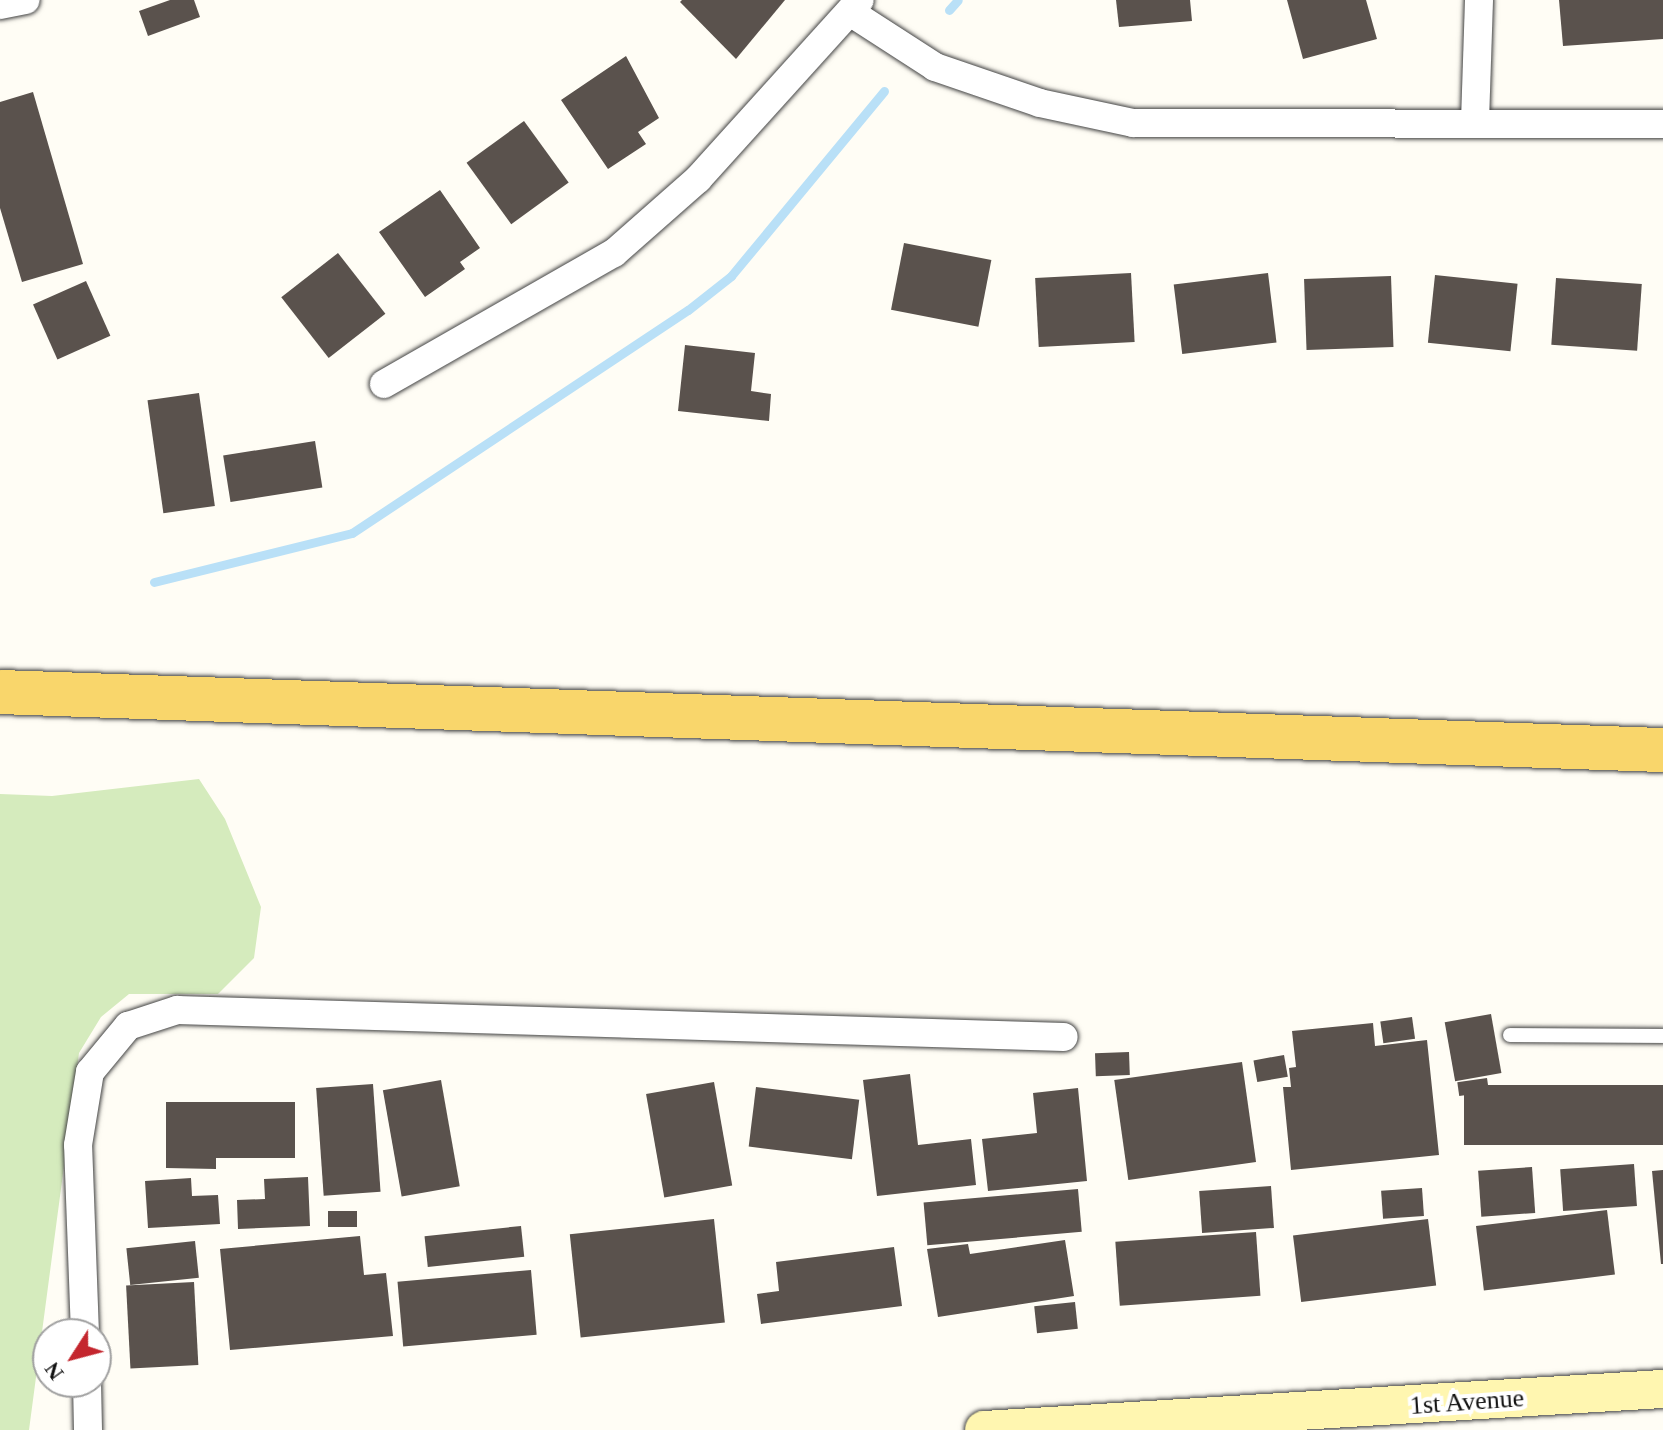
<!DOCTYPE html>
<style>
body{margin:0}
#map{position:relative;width:1663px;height:1430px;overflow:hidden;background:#fffdf5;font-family:Georgia,serif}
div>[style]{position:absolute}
.green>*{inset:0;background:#d5ebbd}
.stream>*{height:9px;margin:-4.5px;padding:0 4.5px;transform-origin:4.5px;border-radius:4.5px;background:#b9e0f7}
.building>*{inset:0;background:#5a524d;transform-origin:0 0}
.roads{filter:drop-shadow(0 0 2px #444) drop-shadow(0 0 2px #444)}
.lane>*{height:14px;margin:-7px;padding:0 7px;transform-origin:7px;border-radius:7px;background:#fff}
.street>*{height:28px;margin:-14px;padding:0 14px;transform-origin:14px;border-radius:14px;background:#fff}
.secondary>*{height:38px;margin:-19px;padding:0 19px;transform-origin:19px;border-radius:19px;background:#fff6b0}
.primary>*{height:44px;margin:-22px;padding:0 22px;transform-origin:22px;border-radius:22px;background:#f9d66b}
span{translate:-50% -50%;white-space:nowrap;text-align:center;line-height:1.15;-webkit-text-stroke:8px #fff;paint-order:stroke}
.street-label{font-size:26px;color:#111}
.north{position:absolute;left:32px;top:1318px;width:80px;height:80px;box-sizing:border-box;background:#fff;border:2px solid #a0a0a0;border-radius:50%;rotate:234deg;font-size:22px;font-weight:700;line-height:32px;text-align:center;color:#111}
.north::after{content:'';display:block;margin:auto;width:28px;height:36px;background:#c4262e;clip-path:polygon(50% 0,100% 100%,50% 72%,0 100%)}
</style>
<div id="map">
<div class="green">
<div style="clip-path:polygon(199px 779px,225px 819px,261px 907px,254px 958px,218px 994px,129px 994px,101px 1017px,79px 1053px,29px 1430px,0 1430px,0 794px,52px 796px)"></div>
</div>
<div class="stream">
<div style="left:949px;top:10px;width:13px;rotate:-48deg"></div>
<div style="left:154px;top:582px;width:204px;rotate:-13.9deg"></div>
<div style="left:352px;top:533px;width:403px;rotate:-33.6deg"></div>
<div style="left:688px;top:310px;width:55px;rotate:-38.3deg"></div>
<div style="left:731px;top:276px;width:240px;rotate:-50.4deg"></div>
</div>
<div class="building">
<div style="clip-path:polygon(170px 0,194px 0,200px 17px,148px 36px,139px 11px)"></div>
<div style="clip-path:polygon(785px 0,736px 59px,680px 2px,682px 0)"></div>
<div style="clip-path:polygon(1116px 0,1190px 0,1192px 21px,1119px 27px)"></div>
<div style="clip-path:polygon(1287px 0,1366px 0,1377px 39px,1303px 59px)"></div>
<div style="clip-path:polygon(1559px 0,1663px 0,1663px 39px,1563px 46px)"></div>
<div style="clip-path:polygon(626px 56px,659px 118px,638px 132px,646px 144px,608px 169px,561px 100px)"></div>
<div style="clip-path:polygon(33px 92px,83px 264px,22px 282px,0 208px,0 102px)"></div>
<div style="left:524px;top:121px;width:76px;height:71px;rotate:54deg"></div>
<div style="clip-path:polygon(440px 190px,480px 248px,460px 262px,465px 269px,425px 297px,379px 232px)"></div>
<div style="left:904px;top:243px;width:89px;height:68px;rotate:11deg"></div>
<div style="left:338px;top:253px;width:77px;height:72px;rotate:52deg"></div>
<div style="left:1131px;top:273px;width:69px;height:96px;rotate:87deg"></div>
<div style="left:1268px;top:273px;width:70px;height:95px;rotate:83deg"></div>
<div style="left:1435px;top:275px;width:83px;height:68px;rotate:6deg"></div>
<div style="left:1391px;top:276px;width:71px;height:87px;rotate:88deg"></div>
<div style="left:1556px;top:278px;width:86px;height:67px;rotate:4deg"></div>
<div style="left:86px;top:281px;width:60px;height:58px;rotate:66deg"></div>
<div style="clip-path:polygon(685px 345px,755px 353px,751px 391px,771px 394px,769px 421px,678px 411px)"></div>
<div style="left:199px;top:393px;width:114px;height:52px;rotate:82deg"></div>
<div style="left:315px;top:441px;width:47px;height:93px;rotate:81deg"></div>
<div style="left:1491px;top:1014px;width:60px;height:47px;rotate:80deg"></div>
<div style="left:1412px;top:1017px;width:22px;height:32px;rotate:82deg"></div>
<div style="clip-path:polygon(1373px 1023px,1375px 1046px,1427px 1040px,1439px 1155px,1291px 1170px,1283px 1087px,1291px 1087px,1289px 1068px,1296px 1067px,1292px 1031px)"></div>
<div style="left:1129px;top:1052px;width:23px;height:34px;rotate:88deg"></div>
<div style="left:1284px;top:1055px;width:22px;height:31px;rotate:80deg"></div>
<div style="left:1242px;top:1062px;width:101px;height:129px;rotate:82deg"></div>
<div style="clip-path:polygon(910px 1074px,918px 1145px,971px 1139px,976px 1185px,877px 1196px,863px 1080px)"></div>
<div style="left:1487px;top:1078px;width:14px;height:30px;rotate:82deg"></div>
<div style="left:441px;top:1080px;width:108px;height:59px;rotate:80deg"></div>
<div style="left:714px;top:1082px;width:105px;height:69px;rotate:80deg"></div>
<div style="left:373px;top:1084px;width:108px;height:57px;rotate:86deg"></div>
<div style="left:1663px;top:1085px;width:60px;height:199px;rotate:90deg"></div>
<div style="left:756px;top:1087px;width:104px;height:60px;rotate:7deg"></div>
<div style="clip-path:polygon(1078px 1088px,1087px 1181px,988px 1191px,982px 1139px,1037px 1133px,1033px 1093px)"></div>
<div style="clip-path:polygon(166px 1102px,295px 1102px,295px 1158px,216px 1158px,216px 1169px,166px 1168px)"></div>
<div style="left:1634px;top:1164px;width:42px;height:74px;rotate:86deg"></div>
<div style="left:1532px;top:1167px;width:46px;height:54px;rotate:86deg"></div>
<div style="clip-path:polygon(1663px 1170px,1663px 1264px,1661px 1264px,1652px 1171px)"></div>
<div style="clip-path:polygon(308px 1177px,310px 1226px,238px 1229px,237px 1200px,265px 1199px,264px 1179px)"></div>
<div style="clip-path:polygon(191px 1178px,192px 1196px,218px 1195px,220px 1224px,148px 1228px,145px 1181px)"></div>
<div style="left:1271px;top:1186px;width:42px;height:72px;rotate:86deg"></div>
<div style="left:1422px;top:1188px;width:28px;height:41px;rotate:86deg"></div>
<div style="left:1078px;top:1189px;width:43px;height:155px;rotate:85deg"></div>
<div style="left:1607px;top:1210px;width:65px;height:132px;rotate:83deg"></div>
<div style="left:357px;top:1211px;width:16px;height:29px;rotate:90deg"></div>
<div style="left:714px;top:1219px;width:104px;height:145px;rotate:84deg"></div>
<div style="left:1428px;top:1219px;width:67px;height:136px;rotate:83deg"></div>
<div style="left:521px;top:1226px;width:31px;height:97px;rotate:84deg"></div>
<div style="left:1256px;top:1232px;width:64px;height:141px;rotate:86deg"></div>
<div style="clip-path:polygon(360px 1236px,364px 1275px,386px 1273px,393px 1336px,230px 1350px,220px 1249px)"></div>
<div style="clip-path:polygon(1065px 1240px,1074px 1296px,938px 1317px,927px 1249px,968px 1244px,970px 1254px)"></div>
<div style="left:195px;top:1241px;width:37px;height:69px;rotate:84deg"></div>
<div style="clip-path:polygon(894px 1247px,902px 1306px,761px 1324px,757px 1294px,779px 1291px,776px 1262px)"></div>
<div style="left:531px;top:1270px;width:65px;height:134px;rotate:85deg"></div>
<div style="left:194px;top:1282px;width:83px;height:68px;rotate:87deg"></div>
<div style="left:1075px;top:1302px;width:27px;height:41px;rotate:84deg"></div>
</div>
<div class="roads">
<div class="lane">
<div style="left:1510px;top:1035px;width:153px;rotate:0.4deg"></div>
</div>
<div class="street">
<div style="left:0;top:5px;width:26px;rotate:-11deg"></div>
<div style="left:850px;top:12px;width:101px;rotate:32.9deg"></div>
<div style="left:935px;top:67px;width:111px;rotate:18.9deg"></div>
<div style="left:1040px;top:103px;width:95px;rotate:12.1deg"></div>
<div style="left:1133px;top:123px;width:530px;rotate:0.11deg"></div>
<div style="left:1475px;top:121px;width:121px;rotate:-88.1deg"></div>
<div style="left:384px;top:384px;width:265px;rotate:-29.7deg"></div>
<div style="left:614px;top:253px;width:112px;rotate:-41.4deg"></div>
<div style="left:698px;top:179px;width:241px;rotate:-47.9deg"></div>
<div style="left:85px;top:1334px;width:189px;rotate:-92.1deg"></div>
<div style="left:78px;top:1145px;width:74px;rotate:-80.7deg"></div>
<div style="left:90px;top:1072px;width:60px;rotate:-50.4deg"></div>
<div style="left:128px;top:1026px;width:52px;rotate:-18.1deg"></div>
<div style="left:177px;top:1010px;width:887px;rotate:1.74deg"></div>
<div style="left:87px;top:1382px;width:48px;rotate:88.8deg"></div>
</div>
<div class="secondary">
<div style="left:984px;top:1430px;width:680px;rotate:-3.46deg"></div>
</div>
<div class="primary">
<div style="left:0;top:692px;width:1664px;rotate:2deg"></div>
</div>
</div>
<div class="street-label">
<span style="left:1467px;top:1402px;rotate:-4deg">1st Avenue</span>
</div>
<div class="north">N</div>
</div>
